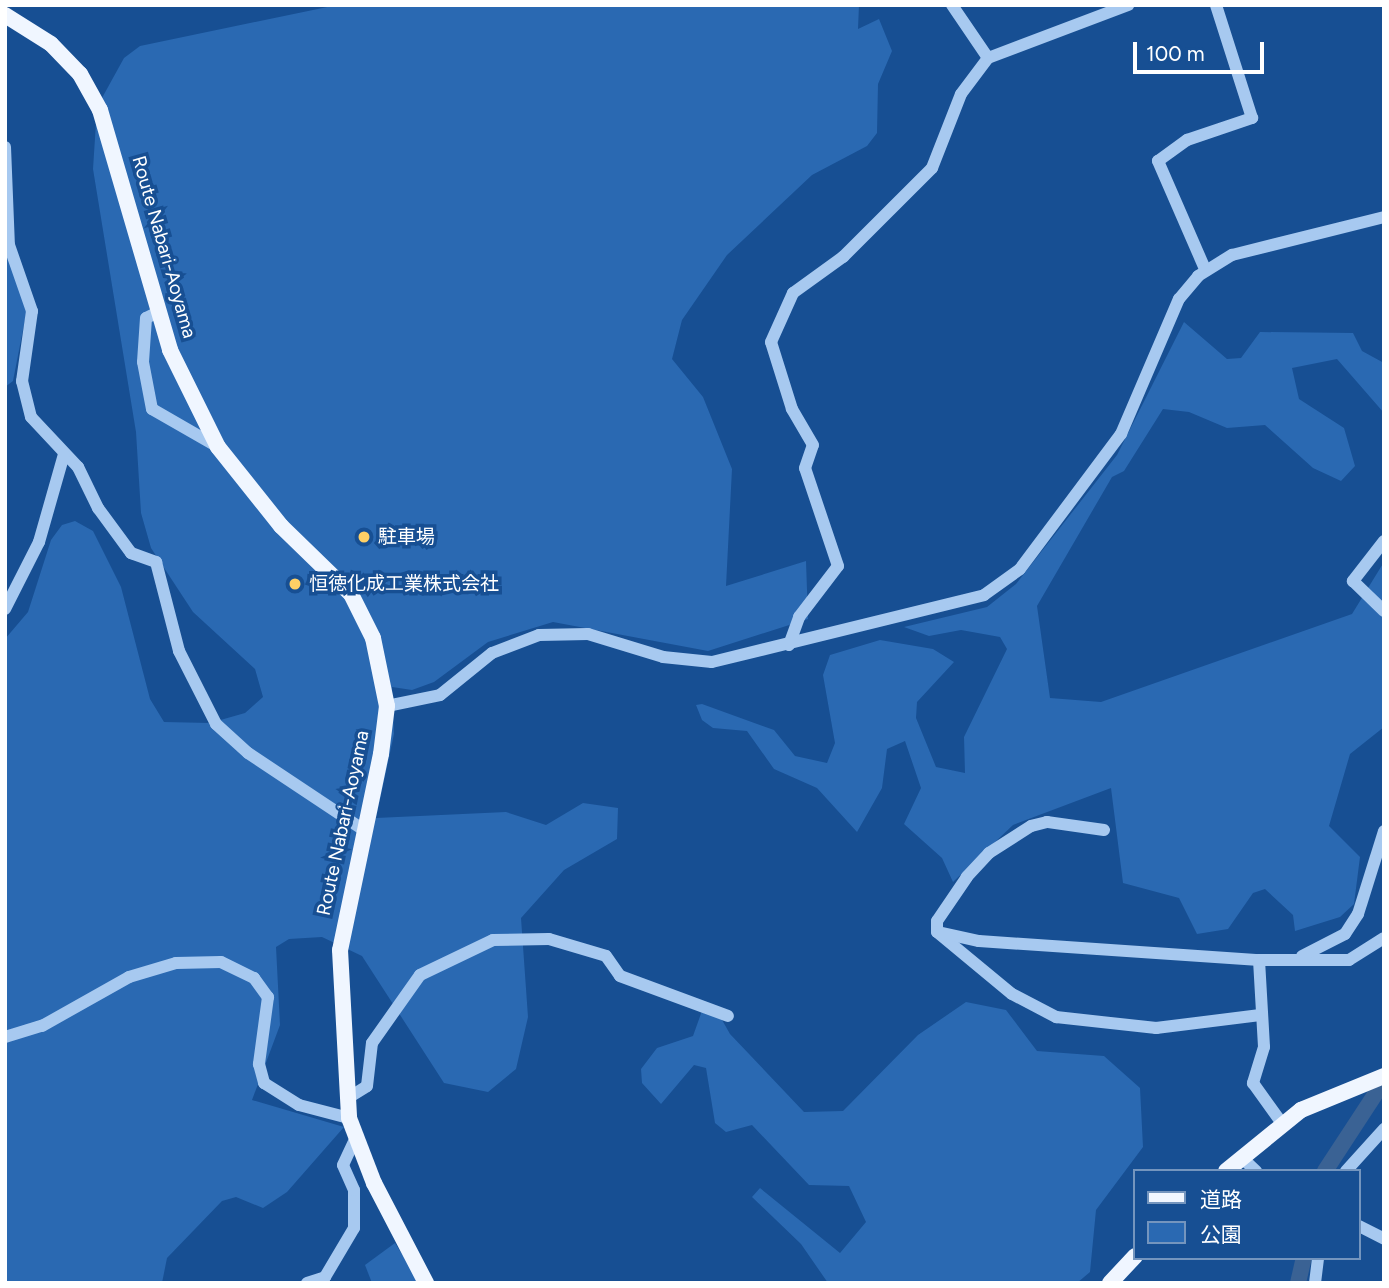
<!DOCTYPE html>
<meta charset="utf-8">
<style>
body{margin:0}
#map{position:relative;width:1389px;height:1288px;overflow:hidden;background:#174f93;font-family:Figtree,"Noto Sans JP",sans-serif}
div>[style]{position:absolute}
.green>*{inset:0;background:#2a69b2}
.river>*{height:16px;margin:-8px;padding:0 8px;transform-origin:8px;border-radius:8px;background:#3a6294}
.minor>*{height:12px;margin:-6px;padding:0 6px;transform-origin:6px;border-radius:6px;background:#a7c9f0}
.major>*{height:16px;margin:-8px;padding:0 8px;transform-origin:8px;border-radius:8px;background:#f0f6ff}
.dots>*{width:19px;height:19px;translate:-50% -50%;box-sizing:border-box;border:4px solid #174f93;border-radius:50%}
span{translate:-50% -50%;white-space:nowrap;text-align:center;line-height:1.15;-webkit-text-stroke:7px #174f93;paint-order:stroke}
.street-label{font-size:19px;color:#fff}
.poi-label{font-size:19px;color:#fff}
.left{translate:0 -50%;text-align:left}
.frame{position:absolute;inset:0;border:7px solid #fff;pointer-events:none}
.legend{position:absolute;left:1133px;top:1169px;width:228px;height:91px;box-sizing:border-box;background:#174f93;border:2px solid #7495be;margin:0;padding:9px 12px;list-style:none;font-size:21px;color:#fff}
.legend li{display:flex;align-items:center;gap:14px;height:35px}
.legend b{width:35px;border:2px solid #7495be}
.scale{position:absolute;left:1133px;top:42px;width:131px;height:32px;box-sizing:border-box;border:4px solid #fff;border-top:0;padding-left:9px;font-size:21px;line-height:24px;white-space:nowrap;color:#fff;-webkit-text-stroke:5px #174f93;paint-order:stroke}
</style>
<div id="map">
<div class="green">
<div style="clip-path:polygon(337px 5px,859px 5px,858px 29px,879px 19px,892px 51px,878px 84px,877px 133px,867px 146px,812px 175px,727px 255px,682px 320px,672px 359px,703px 397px,732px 469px,726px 586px,806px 561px,808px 619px,708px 651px,553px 622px,488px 642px,434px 682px,412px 690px,392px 687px,394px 734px,376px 818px,506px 812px,546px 825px,583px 803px,618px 808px,617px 839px,564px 870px,521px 918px,528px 1017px,516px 1069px,488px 1092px,444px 1083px,362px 956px,322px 937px,289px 939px,276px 947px,280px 1025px,252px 1100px,344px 1127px,287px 1192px,263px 1208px,236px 1197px,222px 1201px,167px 1258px,162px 1283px,5px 1283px,5px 639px,28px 612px,51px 540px,62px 525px,75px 521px,93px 531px,121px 587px,150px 699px,164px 722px,210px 723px,245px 713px,263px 697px,255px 669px,193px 612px,151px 548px,141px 513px,136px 432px,93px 169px,97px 107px,124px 58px,140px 46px)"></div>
<div style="clip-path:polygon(5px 244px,29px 299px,13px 381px,5px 387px)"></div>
<div style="clip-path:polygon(1184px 322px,1227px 359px,1241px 358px,1260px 332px,1353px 333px,1362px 351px,1384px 363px,1384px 413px,1337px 359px,1292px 368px,1299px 399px,1344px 428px,1355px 466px,1341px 481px,1313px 468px,1265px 425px,1227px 428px,1189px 412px,1163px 409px,1124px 471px,1112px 477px,1037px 606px,1050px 698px,1101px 702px,1352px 614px,1384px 562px,1384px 727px,1350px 754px,1329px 826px,1360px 857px,1354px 904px,1340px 917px,1295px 931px,1293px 915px,1265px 889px,1253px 893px,1228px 929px,1197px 934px,1179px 898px,1123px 883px,1111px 788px,1013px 825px,953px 882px,942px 858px,904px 824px,921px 788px,905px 741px,887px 749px,882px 788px,857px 832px,817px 788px,774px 769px,747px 731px,713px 728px,702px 720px,696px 705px,702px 704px,774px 730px,795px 756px,827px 763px,835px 743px,823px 675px,830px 655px,880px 640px,933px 649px,954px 662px,917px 702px,916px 718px,936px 767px,965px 773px,964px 737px,1007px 649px,1000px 637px,961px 630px,929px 636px,904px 627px,987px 607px,1016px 584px,1117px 455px)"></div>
<div style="clip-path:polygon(966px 1002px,1006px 1010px,1037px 1051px,1104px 1056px,1140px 1088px,1143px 1147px,1096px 1210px,1090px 1272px,1077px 1283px,828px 1283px,801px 1244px,752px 1197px,760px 1188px,840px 1253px,866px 1222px,849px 1186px,809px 1185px,752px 1125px,726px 1132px,715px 1123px,706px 1068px,694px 1065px,661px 1104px,642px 1083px,641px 1069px,657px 1048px,693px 1036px,703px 1008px,717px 1011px,730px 1034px,804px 1112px,843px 1111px,918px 1035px)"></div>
<div style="clip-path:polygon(395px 1243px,420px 1283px,372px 1283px,365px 1265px)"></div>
</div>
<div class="river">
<div style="left:1325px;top:1171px;width:108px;rotate:-56.8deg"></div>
<div style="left:1298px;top:1283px;width:26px;rotate:-77deg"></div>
</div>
<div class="minor">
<div style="left:952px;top:5px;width:64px;rotate:55.8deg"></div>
<div style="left:5px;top:147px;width:98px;rotate:87.7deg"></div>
<div style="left:9px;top:245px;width:70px;rotate:70.8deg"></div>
<div style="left:32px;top:311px;width:71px;rotate:98.1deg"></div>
<div style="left:22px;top:381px;width:37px;rotate:76deg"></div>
<div style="left:31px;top:417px;width:69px;rotate:46.8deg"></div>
<div style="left:78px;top:467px;width:46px;rotate:64deg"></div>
<div style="left:98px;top:508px;width:56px;rotate:53.7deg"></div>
<div style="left:131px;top:553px;width:27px;rotate:20deg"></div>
<div style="left:156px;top:562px;width:92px;rotate:75.5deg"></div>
<div style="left:179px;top:651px;width:82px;rotate:63.1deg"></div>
<div style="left:216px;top:724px;width:43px;rotate:42.2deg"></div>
<div style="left:248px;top:753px;width:139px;rotate:33.6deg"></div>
<div style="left:1205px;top:269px;width:118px;rotate:-113.5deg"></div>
<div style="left:1158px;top:161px;width:36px;rotate:-36deg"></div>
<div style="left:1187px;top:140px;width:69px;rotate:-18.7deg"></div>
<div style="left:1252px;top:118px;width:119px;rotate:-107.7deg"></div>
<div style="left:158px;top:312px;width:13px;rotate:153deg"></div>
<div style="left:146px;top:318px;width:44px;rotate:93.9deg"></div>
<div style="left:143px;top:362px;width:48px;rotate:79.2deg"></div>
<div style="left:152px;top:409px;width:76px;rotate:29.9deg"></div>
<div style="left:1384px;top:541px;width:51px;rotate:127.8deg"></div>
<div style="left:1353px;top:581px;width:43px;rotate:44.1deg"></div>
<div style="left:5px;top:609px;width:75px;rotate:-63.1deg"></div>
<div style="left:39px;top:542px;width:91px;rotate:-74.1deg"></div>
<div style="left:789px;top:645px;width:30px;rotate:-70deg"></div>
<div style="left:799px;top:617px;width:64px;rotate:-52.6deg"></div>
<div style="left:838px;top:566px;width:103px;rotate:-108.6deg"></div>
<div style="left:805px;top:468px;width:24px;rotate:-71deg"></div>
<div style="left:813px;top:445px;width:42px;rotate:-120.3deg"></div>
<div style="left:792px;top:409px;width:70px;rotate:-107.4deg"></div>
<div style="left:771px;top:342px;width:54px;rotate:-65.8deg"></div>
<div style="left:793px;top:293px;width:62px;rotate:-35.8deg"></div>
<div style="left:843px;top:257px;width:126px;rotate:-45deg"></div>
<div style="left:932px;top:168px;width:79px;rotate:-68.6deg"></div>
<div style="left:961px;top:94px;width:45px;rotate:-53.1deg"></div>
<div style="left:988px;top:58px;width:150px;rotate:-20.7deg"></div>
<div style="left:387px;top:706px;width:54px;rotate:-11.7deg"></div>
<div style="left:440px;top:695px;width:67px;rotate:-38.9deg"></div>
<div style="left:492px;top:653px;width:50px;rotate:-21deg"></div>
<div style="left:539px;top:635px;width:49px;rotate:-1.2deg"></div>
<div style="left:588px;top:634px;width:78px;rotate:17deg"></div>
<div style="left:663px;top:657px;width:49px;rotate:5.8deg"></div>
<div style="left:712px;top:662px;width:280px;rotate:-13.8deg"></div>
<div style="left:984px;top:595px;width:44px;rotate:-35.8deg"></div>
<div style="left:1020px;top:569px;width:169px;rotate:-53.2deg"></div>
<div style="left:1121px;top:434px;width:147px;rotate:-66.8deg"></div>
<div style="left:1179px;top:299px;width:30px;rotate:-50deg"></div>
<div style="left:1198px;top:276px;width:40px;rotate:-32deg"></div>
<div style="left:1232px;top:255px;width:157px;rotate:-14deg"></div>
<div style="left:1104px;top:830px;width:58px;rotate:-172deg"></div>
<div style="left:1047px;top:822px;width:16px;rotate:166deg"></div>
<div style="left:1031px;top:826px;width:50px;rotate:147.3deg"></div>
<div style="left:989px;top:853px;width:33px;rotate:133deg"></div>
<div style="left:967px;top:877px;width:53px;rotate:124.3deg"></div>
<div style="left:937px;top:921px;width:11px;rotate:90deg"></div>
<div style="left:937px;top:932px;width:97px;rotate:39.6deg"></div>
<div style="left:1012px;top:994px;width:50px;rotate:27.6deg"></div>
<div style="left:1056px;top:1017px;width:101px;rotate:6.3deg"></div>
<div style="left:1156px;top:1028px;width:105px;rotate:-7.1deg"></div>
<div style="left:938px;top:932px;width:42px;rotate:12.4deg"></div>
<div style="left:979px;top:941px;width:281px;rotate:3.9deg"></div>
<div style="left:1259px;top:960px;width:90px"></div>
<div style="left:1349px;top:960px;width:41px;rotate:-32.2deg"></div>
<div style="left:1302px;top:956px;width:48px;rotate:-27.1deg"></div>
<div style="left:1345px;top:934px;width:24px;rotate:-57deg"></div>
<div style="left:1358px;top:914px;width:87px;rotate:-72.6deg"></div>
<div style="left:1259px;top:960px;width:87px;rotate:86.7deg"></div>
<div style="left:1264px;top:1047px;width:38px;rotate:107deg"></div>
<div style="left:1253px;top:1083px;width:48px;rotate:54.3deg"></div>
<div style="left:5px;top:1037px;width:39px;rotate:-17deg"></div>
<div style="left:42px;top:1026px;width:100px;rotate:-29.4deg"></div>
<div style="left:129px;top:977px;width:49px;rotate:-16.6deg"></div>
<div style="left:176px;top:963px;width:45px;rotate:-1.3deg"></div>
<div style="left:221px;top:962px;width:37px;rotate:26deg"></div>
<div style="left:254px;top:978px;width:24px;rotate:54deg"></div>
<div style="left:268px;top:997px;width:68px;rotate:97.7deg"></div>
<div style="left:259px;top:1064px;width:20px;rotate:75deg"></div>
<div style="left:264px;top:1083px;width:41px;rotate:32.2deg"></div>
<div style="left:299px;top:1105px;width:52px;rotate:14.6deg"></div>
<div style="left:348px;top:1098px;width:22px;rotate:-32deg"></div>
<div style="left:367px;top:1086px;width:43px;rotate:-83.4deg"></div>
<div style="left:372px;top:1043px;width:83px;rotate:-54.8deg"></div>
<div style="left:420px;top:975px;width:81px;rotate:-25.6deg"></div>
<div style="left:493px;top:940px;width:56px;rotate:-1deg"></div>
<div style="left:549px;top:939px;width:59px;rotate:16.6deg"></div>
<div style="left:606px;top:956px;width:24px;rotate:55deg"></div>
<div style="left:620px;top:976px;width:115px;rotate:20.3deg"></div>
<div style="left:1241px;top:1157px;width:21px;rotate:43deg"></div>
<div style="left:1346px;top:1171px;width:57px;rotate:-47.9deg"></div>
<div style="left:1359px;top:1226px;width:28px;rotate:27deg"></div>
<div style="left:307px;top:1283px;width:19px;rotate:-18deg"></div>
<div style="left:325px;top:1277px;width:57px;rotate:-59.4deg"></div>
<div style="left:354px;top:1228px;width:38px;rotate:-90deg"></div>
<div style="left:354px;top:1190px;width:27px;rotate:-114deg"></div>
<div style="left:343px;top:1165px;width:26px;rotate:-65deg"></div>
<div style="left:1315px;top:1283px;width:25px;rotate:-83deg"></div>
</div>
<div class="major">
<div style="left:5px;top:15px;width:54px;rotate:32.2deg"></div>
<div style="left:51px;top:44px;width:42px;rotate:46deg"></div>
<div style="left:80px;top:74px;width:41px;rotate:60.9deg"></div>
<div style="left:100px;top:110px;width:250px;rotate:73.7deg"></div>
<div style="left:170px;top:350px;width:108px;rotate:63.7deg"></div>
<div style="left:218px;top:447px;width:101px;rotate:51.4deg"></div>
<div style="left:281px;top:526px;width:98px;rotate:44.2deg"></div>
<div style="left:351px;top:594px;width:49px;rotate:63.4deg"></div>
<div style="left:373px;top:638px;width:69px;rotate:78.4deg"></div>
<div style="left:387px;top:706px;width:48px;rotate:97.1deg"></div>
<div style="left:381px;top:754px;width:200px;rotate:101.8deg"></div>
<div style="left:340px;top:950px;width:168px;rotate:86.9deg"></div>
<div style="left:349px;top:1118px;width:70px;rotate:69deg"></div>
<div style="left:374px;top:1183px;width:113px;rotate:62.5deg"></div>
<div style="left:1226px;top:1171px;width:97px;rotate:-39.1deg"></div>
<div style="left:1301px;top:1110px;width:90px;rotate:-22.3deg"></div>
<div style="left:1110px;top:1283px;width:37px;rotate:-47deg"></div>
</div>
<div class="dots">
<div style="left:364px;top:537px;background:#ffd066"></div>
<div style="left:295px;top:584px;background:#ffd066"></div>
</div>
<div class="street-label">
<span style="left:164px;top:247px;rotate:74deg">Route Nabari-Aoyama</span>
<span style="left:343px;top:823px;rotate:-78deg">Route Nabari-Aoyama</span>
</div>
<div class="poi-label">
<span class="left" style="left:378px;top:537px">駐車場</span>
<span class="left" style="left:309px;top:584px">恒徳化成工業株式会社</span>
</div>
<div class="frame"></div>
<ul class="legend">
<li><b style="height:9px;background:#f0f6ff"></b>道路</li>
<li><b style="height:19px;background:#2a69b2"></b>公園</li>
</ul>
<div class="scale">100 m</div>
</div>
